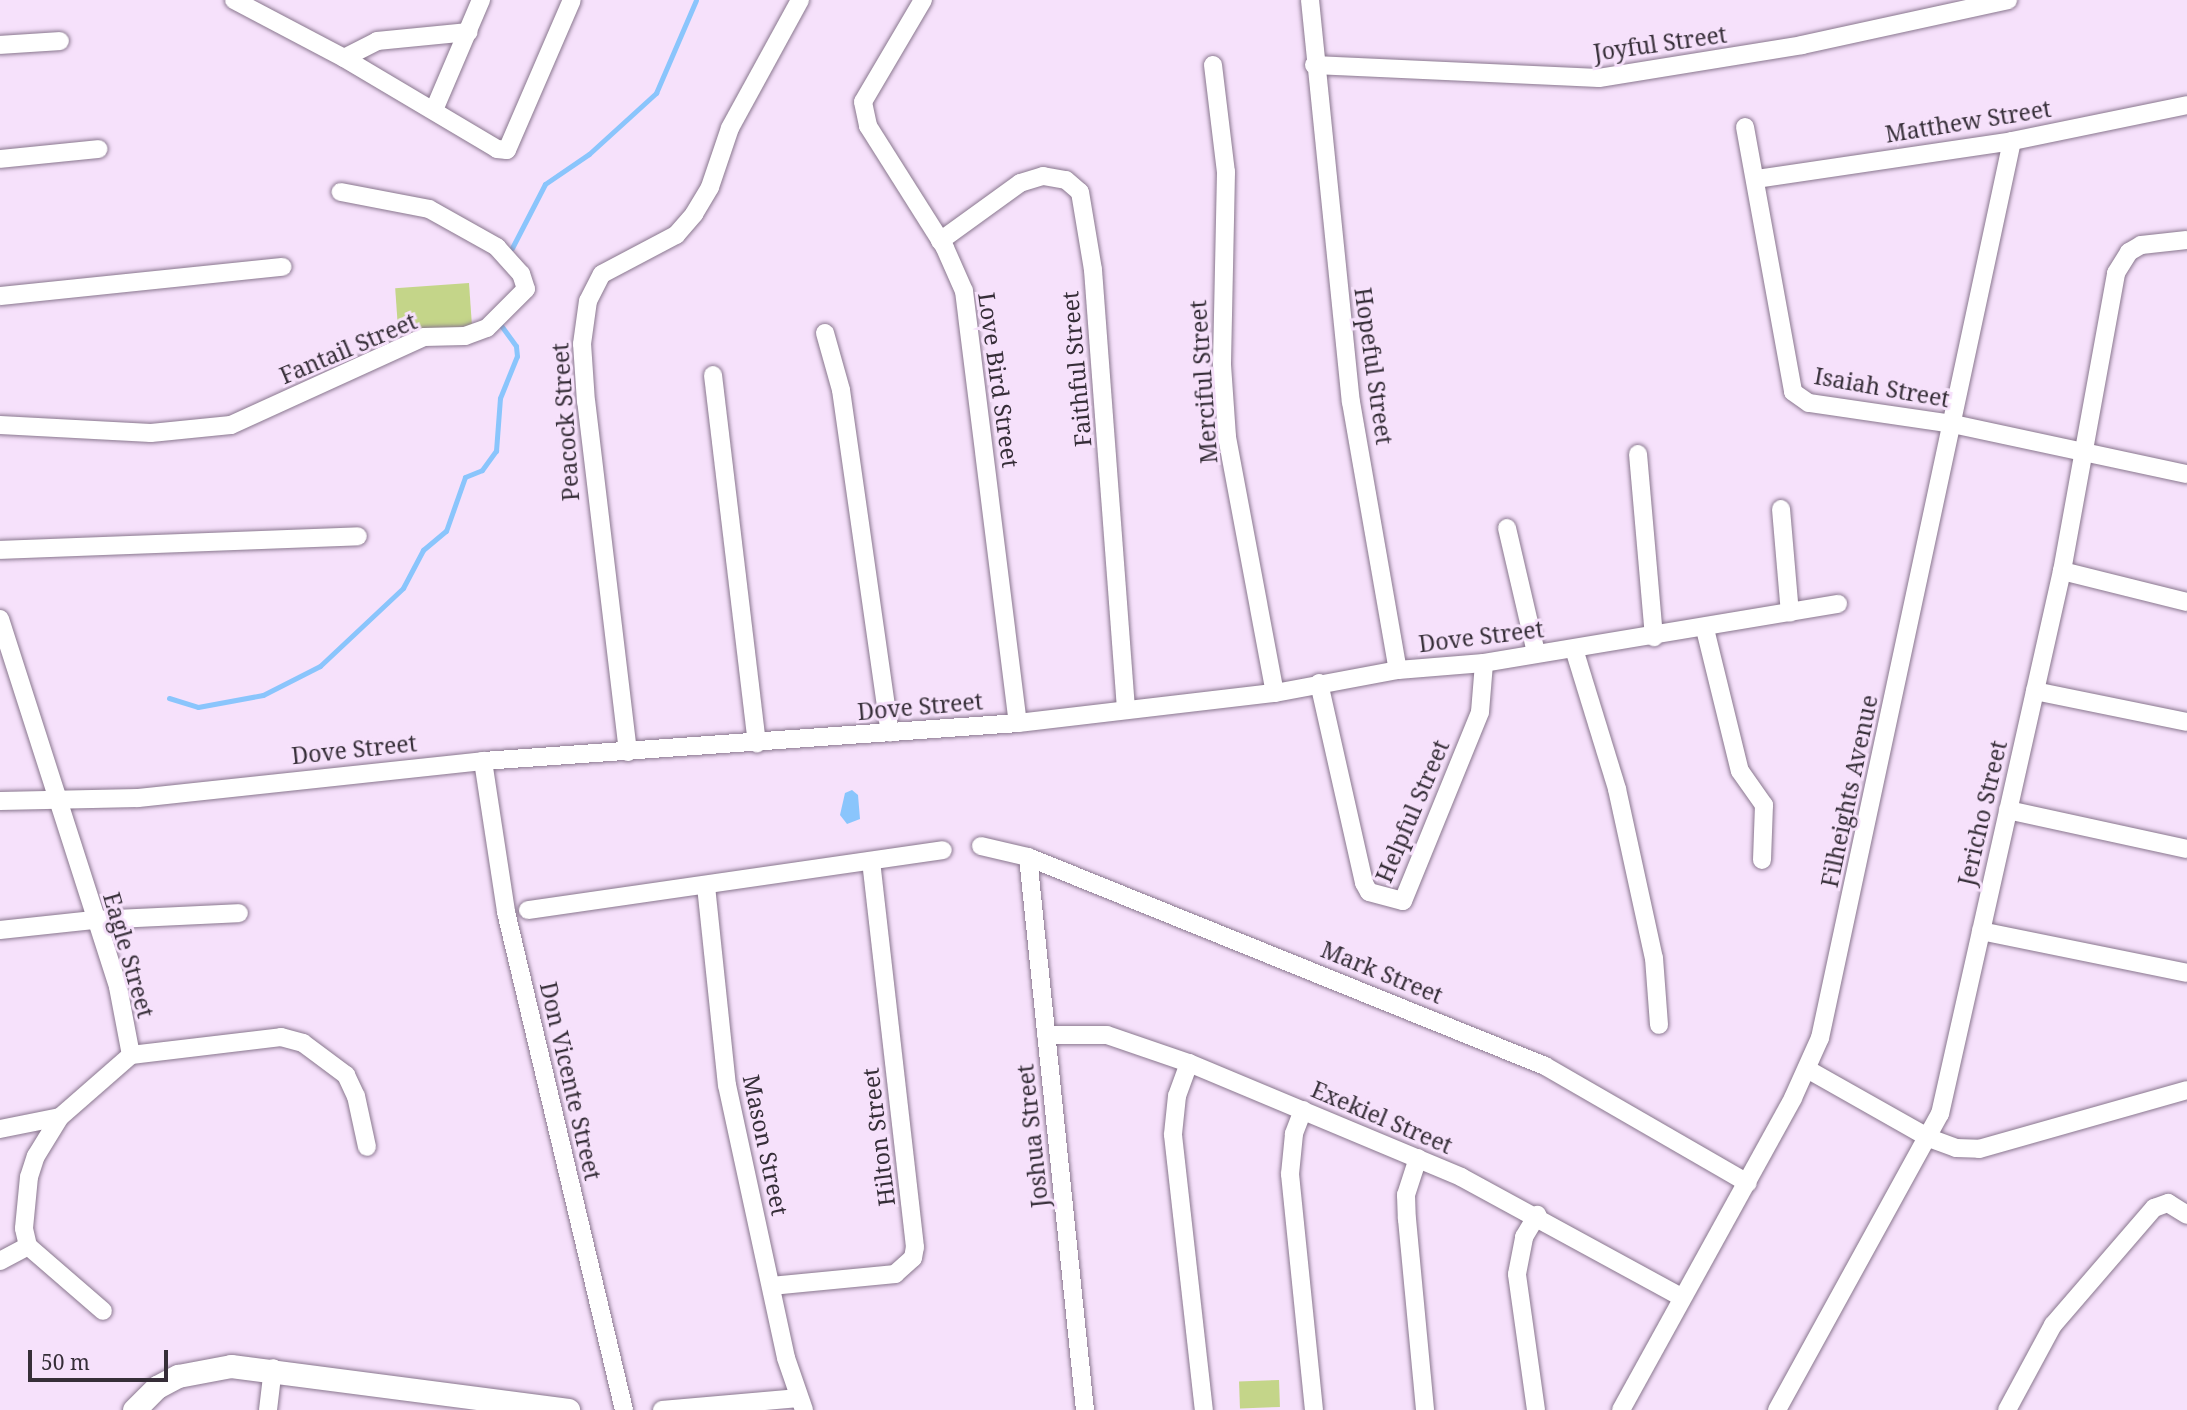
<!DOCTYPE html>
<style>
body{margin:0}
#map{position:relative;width:2187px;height:1410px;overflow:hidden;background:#f6e1fb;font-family:"Noto Serif",serif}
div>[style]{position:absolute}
.green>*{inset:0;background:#c4d589;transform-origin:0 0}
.water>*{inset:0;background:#8ac5fc}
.stream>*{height:5px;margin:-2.5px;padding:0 2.5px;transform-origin:2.5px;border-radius:2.5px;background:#8ac5fc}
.roads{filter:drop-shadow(0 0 2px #89778e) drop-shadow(0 0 2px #89778e)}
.minor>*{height:18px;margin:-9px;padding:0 9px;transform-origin:9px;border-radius:9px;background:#fff}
.tertiary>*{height:23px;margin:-11.5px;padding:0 11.5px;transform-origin:11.5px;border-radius:11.5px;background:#fff}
span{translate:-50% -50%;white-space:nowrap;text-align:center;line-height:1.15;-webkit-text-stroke:6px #f6e1fb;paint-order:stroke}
.street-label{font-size:23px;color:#362e38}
.scale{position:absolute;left:28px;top:1350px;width:140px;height:32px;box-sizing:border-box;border:4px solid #362e38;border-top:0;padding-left:9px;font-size:21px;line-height:24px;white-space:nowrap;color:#362e38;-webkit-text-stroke:5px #f6e1fb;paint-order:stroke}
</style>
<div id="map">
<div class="green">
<div style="left:469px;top:283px;width:43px;height:74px;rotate:86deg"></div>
<div style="left:1279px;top:1380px;width:27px;height:40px;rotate:88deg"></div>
</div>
<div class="water">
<div style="clip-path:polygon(852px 790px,858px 795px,860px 819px,847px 824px,840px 815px,845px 793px)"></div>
</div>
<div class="stream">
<div style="left:512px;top:248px;width:72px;rotate:-62.7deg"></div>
<div style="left:545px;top:184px;width:53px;rotate:-34.3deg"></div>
<div style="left:589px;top:154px;width:91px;rotate:-42.3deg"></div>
<div style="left:656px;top:93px;width:101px;rotate:-66.7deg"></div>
<div style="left:169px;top:698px;width:30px;rotate:17deg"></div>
<div style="left:198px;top:707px;width:66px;rotate:-10.5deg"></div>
<div style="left:263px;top:695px;width:64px;rotate:-27deg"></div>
<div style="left:320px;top:666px;width:114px;rotate:-43.2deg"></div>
<div style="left:403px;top:588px;width:43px;rotate:-62.2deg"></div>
<div style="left:423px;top:550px;width:30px;rotate:-40deg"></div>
<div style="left:446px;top:531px;width:57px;rotate:-70.6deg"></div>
<div style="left:465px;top:477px;width:18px;rotate:-22deg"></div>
<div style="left:482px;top:470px;width:24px;rotate:-54deg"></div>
<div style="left:496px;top:451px;width:53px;rotate:-85.7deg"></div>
<div style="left:500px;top:398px;width:45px;rotate:-68deg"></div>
<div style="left:517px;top:356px;width:10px;rotate:-96deg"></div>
<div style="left:516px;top:346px;width:31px;rotate:-126deg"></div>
</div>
<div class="roads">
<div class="minor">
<div style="left:234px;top:0;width:124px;rotate:27.8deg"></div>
<div style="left:344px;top:58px;width:178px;rotate:30.7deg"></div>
<div style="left:497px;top:149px;width:10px;rotate:6deg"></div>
<div style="left:507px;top:150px;width:163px;rotate:-66.6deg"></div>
<div style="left:923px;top:0;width:118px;rotate:120.5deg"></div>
<div style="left:863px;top:102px;width:25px;rotate:78deg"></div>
<div style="left:868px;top:126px;width:144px;rotate:57.7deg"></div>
<div style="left:945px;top:248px;width:47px;rotate:66.2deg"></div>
<div style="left:964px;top:291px;width:435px;rotate:82.9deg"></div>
<div style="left:1310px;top:0;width:404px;rotate:84.2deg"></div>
<div style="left:1351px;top:402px;width:272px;rotate:80.1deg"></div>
<div style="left:0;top:45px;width:60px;rotate:-3.8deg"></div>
<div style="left:344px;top:58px;width:37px;rotate:-27deg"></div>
<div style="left:377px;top:41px;width:92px;rotate:-5.6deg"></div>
<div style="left:1213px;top:65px;width:108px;rotate:83.1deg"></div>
<div style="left:1226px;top:172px;width:193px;rotate:91.2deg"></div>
<div style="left:1222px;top:365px;width:72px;rotate:86deg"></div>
<div style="left:1227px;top:437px;width:260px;rotate:79.4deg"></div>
<div style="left:1314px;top:65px;width:285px;rotate:2.6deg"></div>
<div style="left:1599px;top:78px;width:206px;rotate:-9.2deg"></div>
<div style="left:1802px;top:45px;width:211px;rotate:-12.3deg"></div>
<div style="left:434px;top:110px;width:120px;rotate:-66.9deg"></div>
<div style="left:1745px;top:127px;width:269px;rotate:79.7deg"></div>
<div style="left:1793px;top:392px;width:19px;rotate:35deg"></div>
<div style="left:1809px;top:403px;width:146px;rotate:8.3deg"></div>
<div style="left:1953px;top:424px;width:239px;rotate:12.1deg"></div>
<div style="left:0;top:159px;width:99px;rotate:-5.8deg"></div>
<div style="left:1756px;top:179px;width:259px;rotate:-8.4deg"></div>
<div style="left:2012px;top:141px;width:179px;rotate:-11.6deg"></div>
<div style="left:940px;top:241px;width:99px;rotate:-35.9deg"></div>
<div style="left:1020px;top:183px;width:24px;rotate:-17deg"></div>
<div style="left:1043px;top:176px;width:23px;rotate:10deg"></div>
<div style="left:1066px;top:180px;width:18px;rotate:41deg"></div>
<div style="left:1080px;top:192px;width:79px;rotate:80.5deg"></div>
<div style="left:1093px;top:270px;width:438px;rotate:85.7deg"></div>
<div style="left:0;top:296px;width:284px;rotate:-5.9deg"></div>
<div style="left:825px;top:333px;width:59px;rotate:74.3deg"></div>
<div style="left:841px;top:390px;width:346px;rotate:81.9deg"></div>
<div style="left:713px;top:375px;width:371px;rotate:83.2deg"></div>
<div style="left:0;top:425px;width:151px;rotate:3deg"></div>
<div style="left:151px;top:433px;width:80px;rotate:-5.7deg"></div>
<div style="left:231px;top:425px;width:212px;rotate:-24.5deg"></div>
<div style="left:424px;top:337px;width:41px;rotate:-1.4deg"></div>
<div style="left:465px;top:336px;width:23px;rotate:-20deg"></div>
<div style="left:487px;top:328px;width:55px;rotate:-45deg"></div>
<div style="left:526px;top:289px;width:16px;rotate:-108deg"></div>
<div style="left:521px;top:274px;width:36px;rotate:-132deg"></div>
<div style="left:497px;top:247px;width:78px;rotate:-150.8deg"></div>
<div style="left:429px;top:209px;width:90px;rotate:-169.1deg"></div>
<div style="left:1638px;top:454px;width:184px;rotate:85deg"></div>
<div style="left:1781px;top:509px;width:104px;rotate:85.1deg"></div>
<div style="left:1507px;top:528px;width:128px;rotate:76.9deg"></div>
<div style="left:0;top:550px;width:358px;rotate:-2.2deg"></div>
<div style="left:2062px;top:571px;width:129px;rotate:13.9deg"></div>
<div style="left:0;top:619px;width:386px;rotate:72.2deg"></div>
<div style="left:118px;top:987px;width:69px;rotate:79.2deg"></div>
<div style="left:1705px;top:629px;width:146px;rotate:76.2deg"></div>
<div style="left:1740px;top:771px;width:42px;rotate:54.8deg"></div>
<div style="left:1764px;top:805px;width:55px;rotate:92.1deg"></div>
<div style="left:1574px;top:649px;width:146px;rotate:72.9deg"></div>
<div style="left:1617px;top:789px;width:173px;rotate:77.7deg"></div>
<div style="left:1654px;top:958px;width:67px;rotate:85.7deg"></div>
<div style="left:1319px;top:683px;width:205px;rotate:77.3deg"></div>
<div style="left:1364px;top:883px;width:10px;rotate:61deg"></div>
<div style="left:1369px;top:892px;width:35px;rotate:15deg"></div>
<div style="left:1403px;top:901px;width:204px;rotate:-67.8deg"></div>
<div style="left:1480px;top:712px;width:49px;rotate:-85.3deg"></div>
<div style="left:2035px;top:691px;width:155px;rotate:11.5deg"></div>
<div style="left:628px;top:752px;width:353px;rotate:-96.8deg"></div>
<div style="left:586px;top:402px;width:58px;rotate:-93.9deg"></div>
<div style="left:582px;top:344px;width:43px;rotate:-82.1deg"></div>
<div style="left:588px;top:301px;width:30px;rotate:-63deg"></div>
<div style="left:602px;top:274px;width:84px;rotate:-27.8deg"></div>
<div style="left:676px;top:235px;width:28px;rotate:-49deg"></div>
<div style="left:694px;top:214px;width:31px;rotate:-59deg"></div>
<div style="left:710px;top:187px;width:62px;rotate:-71.3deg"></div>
<div style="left:730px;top:128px;width:146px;rotate:-61.3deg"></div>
<div style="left:483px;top:761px;width:153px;rotate:81.3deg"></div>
<div style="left:506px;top:912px;width:512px;rotate:76.67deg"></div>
<div style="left:0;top:801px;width:138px;rotate:-1.2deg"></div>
<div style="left:138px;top:798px;width:347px;rotate:-6.1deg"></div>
<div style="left:483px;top:761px;width:536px;rotate:-4.06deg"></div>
<div style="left:1018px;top:723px;width:259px;rotate:-6.7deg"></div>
<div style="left:1275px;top:693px;width:125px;rotate:-10.6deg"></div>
<div style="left:1398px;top:670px;width:86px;rotate:-4.7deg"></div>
<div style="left:1484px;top:663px;width:359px;rotate:-9.5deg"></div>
<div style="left:2008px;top:810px;width:183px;rotate:12.3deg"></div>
<div style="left:981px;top:846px;width:48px;rotate:13.2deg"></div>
<div style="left:1028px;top:857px;width:558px;rotate:22.01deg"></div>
<div style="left:1545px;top:1066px;width:234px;rotate:30deg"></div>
<div style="left:1028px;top:857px;width:556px;rotate:84.12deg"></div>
<div style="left:706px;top:886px;width:200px;rotate:84deg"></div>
<div style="left:727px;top:1085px;width:279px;rotate:77.8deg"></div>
<div style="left:786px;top:1358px;width:55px;rotate:70.9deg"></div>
<div style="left:528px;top:910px;width:419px;rotate:-8.2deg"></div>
<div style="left:0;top:930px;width:94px;rotate:-6.1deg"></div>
<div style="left:93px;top:920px;width:146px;rotate:-2.7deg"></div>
<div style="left:1981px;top:931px;width:210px;rotate:11.5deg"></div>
<div style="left:1046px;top:1035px;width:61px"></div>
<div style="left:1107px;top:1035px;width:87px;rotate:18.9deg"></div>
<div style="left:1189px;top:1063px;width:295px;rotate:22.7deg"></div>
<div style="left:1461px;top:1177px;width:251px;rotate:28.6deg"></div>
<div style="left:131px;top:1055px;width:151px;rotate:-6.8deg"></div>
<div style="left:281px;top:1037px;width:23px;rotate:15deg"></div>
<div style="left:303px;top:1043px;width:54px;rotate:36.7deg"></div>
<div style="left:346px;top:1075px;width:23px;rotate:65deg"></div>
<div style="left:356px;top:1096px;width:52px;rotate:77.8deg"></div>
<div style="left:1189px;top:1063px;width:35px;rotate:110deg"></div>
<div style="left:1177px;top:1096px;width:39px;rotate:96deg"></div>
<div style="left:1173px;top:1135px;width:277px;rotate:83.6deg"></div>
<div style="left:1807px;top:1069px;width:140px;rotate:29.5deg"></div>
<div style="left:1929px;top:1138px;width:29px;rotate:20deg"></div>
<div style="left:1956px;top:1148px;width:23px;rotate:2deg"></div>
<div style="left:1979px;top:1149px;width:216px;rotate:-15.8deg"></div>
<div style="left:1303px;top:1110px;width:26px;rotate:111deg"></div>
<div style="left:1294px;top:1134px;width:40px;rotate:95.7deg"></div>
<div style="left:1290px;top:1174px;width:237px;rotate:84.2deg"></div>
<div style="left:0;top:1129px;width:61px;rotate:-11.3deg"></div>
<div style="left:1418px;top:1158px;width:39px;rotate:108deg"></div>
<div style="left:1406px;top:1195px;width:24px;rotate:88deg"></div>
<div style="left:1407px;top:1219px;width:192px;rotate:84.6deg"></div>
<div style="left:28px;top:1246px;width:18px;rotate:-103deg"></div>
<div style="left:24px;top:1228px;width:51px;rotate:-84.4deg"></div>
<div style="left:29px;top:1177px;width:22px;rotate:-72deg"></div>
<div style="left:36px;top:1156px;width:46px;rotate:-58.4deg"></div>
<div style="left:60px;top:1117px;width:94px;rotate:-41.1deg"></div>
<div style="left:28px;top:1246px;width:99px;rotate:40.9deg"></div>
<div style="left:0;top:1261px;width:32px;rotate:-28deg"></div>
<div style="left:771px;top:1286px;width:125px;rotate:-5.5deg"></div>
<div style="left:895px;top:1274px;width:24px;rotate:-42deg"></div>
<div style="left:913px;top:1258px;width:11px;rotate:-80deg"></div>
<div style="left:915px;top:1247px;width:388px;rotate:-96.5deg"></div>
<div style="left:268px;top:1410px;width:42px;rotate:-83.2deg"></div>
<div style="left:662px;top:1410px;width:137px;rotate:-5deg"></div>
<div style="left:1536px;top:1410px;width:137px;rotate:-98deg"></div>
<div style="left:1517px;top:1274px;width:38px;rotate:-79deg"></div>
<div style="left:1524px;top:1237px;width:26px;rotate:-59deg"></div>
<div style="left:1621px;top:1410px;width:356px;rotate:-61.1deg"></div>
<div style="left:1793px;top:1098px;width:66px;rotate:-65.8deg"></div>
<div style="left:1820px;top:1038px;width:917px;rotate:-77.92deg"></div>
<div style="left:1777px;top:1410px;width:338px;rotate:-61.2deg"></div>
<div style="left:1940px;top:1114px;width:557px;rotate:-77.34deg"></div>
<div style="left:2062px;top:571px;width:303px;rotate:-79.7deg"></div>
<div style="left:2116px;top:273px;width:25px;rotate:-58deg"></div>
<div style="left:2129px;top:252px;width:14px;rotate:-30deg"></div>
<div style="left:2141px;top:245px;width:46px;rotate:-6.2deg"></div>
<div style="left:2007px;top:1410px;width:97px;rotate:-61.6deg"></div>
<div style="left:2053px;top:1325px;width:155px;rotate:-49.2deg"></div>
<div style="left:2154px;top:1208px;width:15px;rotate:-20deg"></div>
<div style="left:2168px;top:1203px;width:22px;rotate:32deg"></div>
</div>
<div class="tertiary">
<div style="left:134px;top:1410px;width:33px;rotate:-45deg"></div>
<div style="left:157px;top:1387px;width:24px;rotate:-28deg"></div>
<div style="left:178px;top:1376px;width:54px;rotate:-10.7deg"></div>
<div style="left:231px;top:1366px;width:340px;rotate:7.4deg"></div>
</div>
</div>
<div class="street-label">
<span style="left:1660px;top:43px;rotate:-8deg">Joyful Street</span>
<span style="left:1968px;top:121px;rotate:-9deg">Matthew Street</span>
<span style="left:348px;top:348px;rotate:-23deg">Fantail Street</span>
<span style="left:1374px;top:366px;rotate:82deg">Hopeful Street</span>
<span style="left:1076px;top:369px;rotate:-95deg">Faithful Street</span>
<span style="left:999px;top:380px;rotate:82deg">Love Bird Street</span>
<span style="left:1203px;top:382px;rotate:-94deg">Merciful Street</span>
<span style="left:1882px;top:387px;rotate:10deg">Isaiah Street</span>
<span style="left:565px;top:422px;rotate:-94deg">Peacock Street</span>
<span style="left:1481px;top:636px;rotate:-7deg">Dove Street</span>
<span style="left:920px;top:706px;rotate:-5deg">Dove Street</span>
<span style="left:354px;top:749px;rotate:-6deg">Dove Street</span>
<span style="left:1849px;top:791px;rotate:-78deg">Filheights Avenue</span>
<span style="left:1412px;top:811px;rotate:-67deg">Helpful Street</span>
<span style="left:1982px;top:813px;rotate:-77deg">Jericho Street</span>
<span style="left:129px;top:955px;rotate:74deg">Eagle Street</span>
<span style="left:1382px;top:972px;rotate:22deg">Mark Street</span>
<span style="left:571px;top:1081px;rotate:77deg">Don Vicente Street</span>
<span style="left:1382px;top:1117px;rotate:23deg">Exekiel Street</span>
<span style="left:1032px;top:1136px;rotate:-96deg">Joshua Street</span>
<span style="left:878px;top:1137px;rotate:-97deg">Hilton Street</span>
<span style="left:766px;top:1145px;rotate:78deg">Mason Street</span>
</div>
<div class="scale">50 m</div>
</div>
